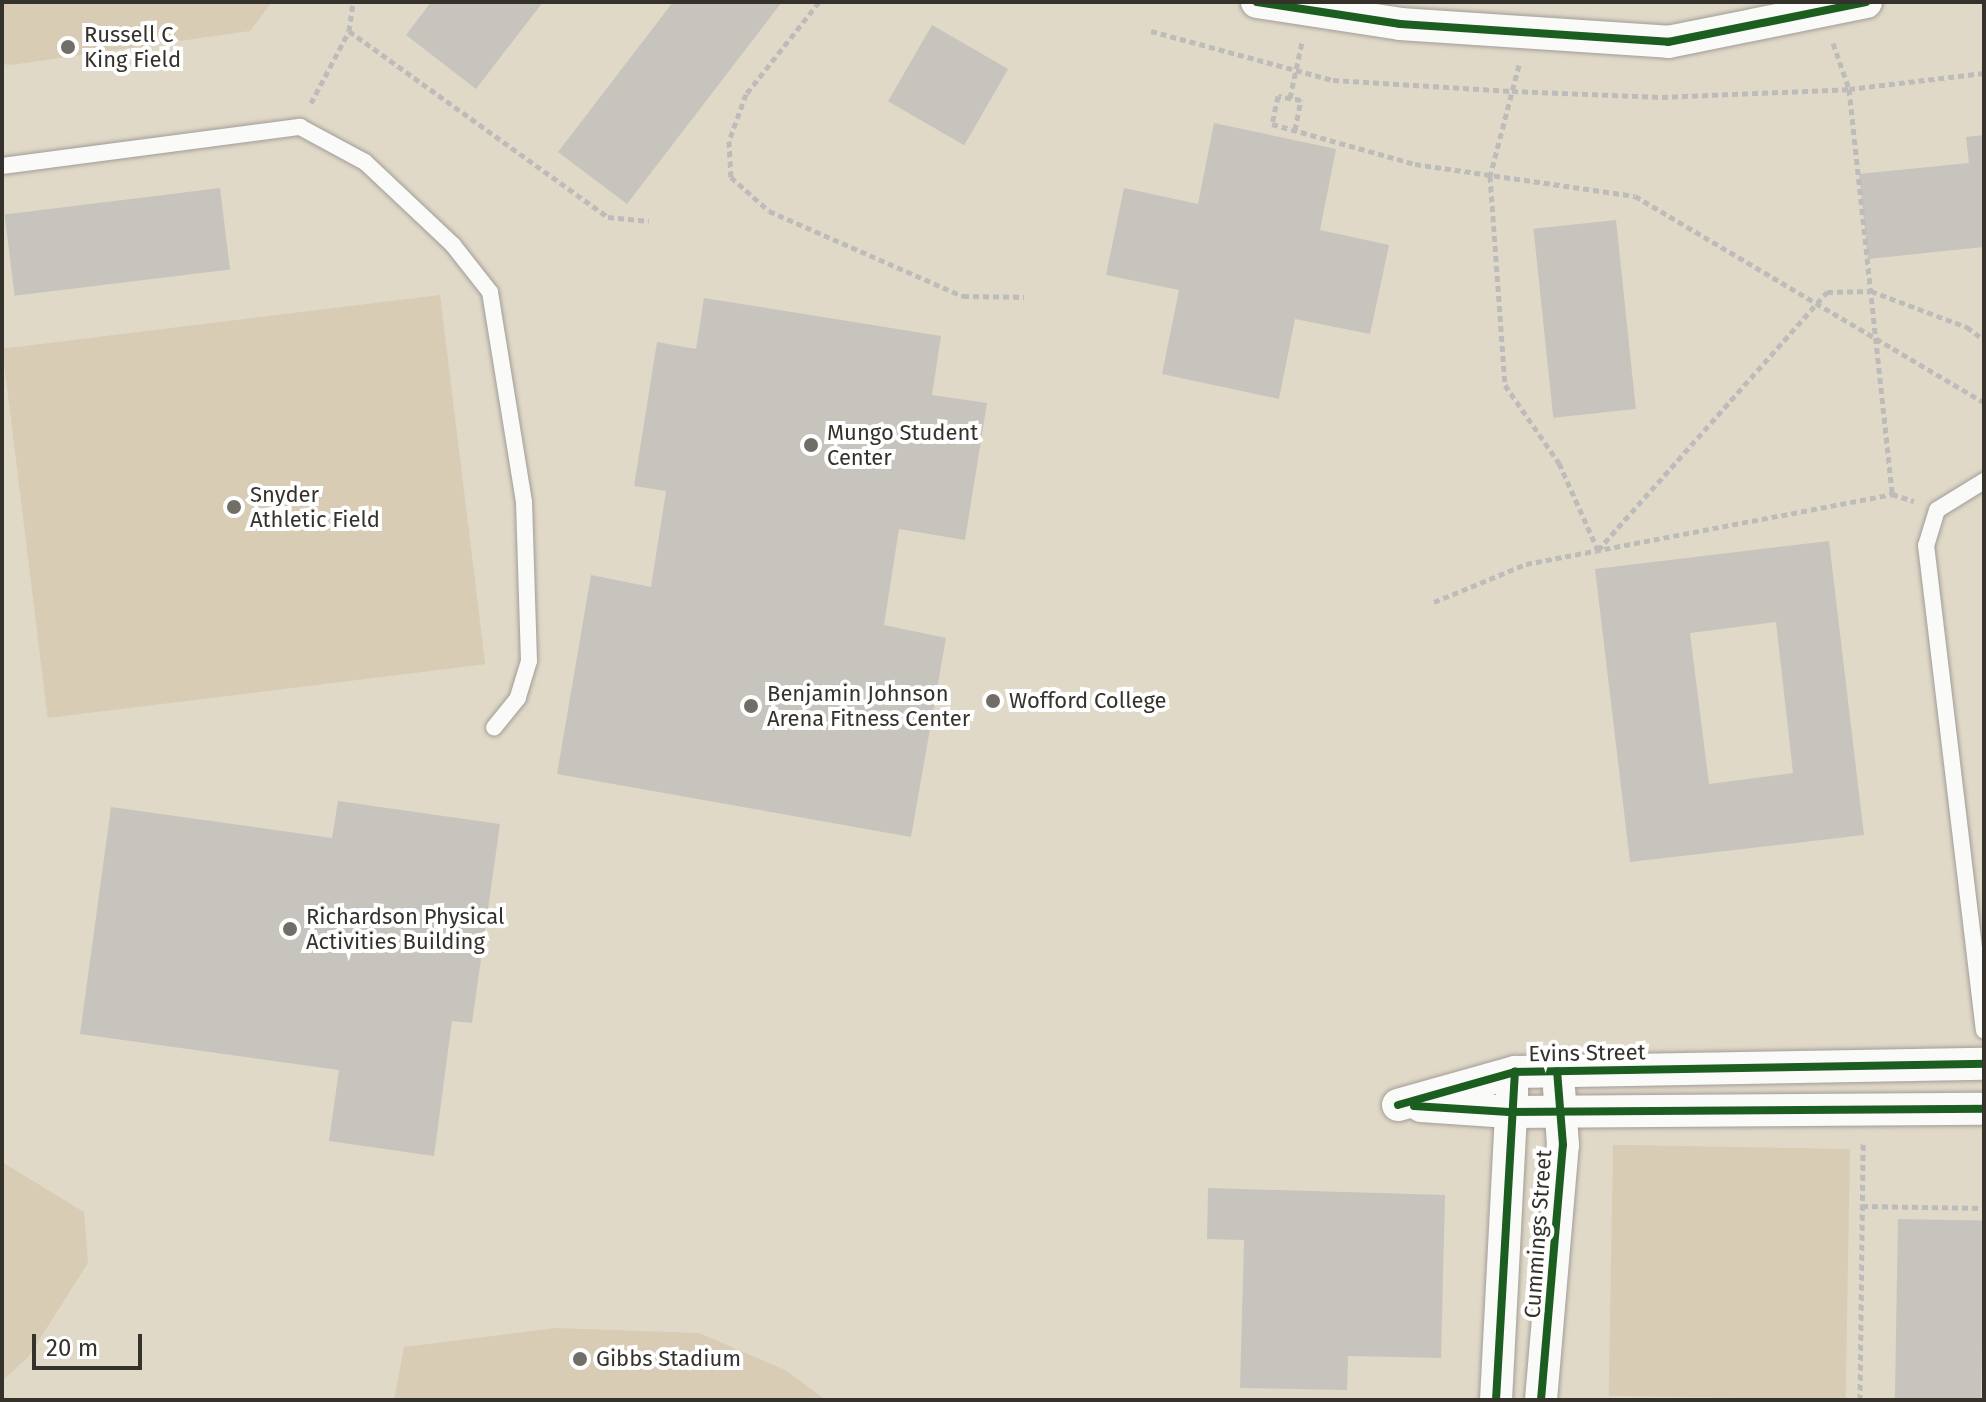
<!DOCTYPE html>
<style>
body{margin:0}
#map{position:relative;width:1986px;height:1402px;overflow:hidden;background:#e0dcd4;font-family:"Fira Sans",sans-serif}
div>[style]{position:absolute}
.built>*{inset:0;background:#e1d9c8;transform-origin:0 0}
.green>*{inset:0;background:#d8ccb4;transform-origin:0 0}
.building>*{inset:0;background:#c7c4bd;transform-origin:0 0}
.path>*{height:5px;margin-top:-2.5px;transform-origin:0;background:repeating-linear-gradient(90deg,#bebcba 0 6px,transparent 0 10px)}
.roads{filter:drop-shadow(0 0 2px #a19d97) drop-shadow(0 0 2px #a19d97)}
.lane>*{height:16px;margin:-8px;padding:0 8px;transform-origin:8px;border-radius:8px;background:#fafaf9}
.street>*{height:32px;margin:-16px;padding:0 16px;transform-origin:16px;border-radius:16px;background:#fafaf9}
.cycleway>*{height:8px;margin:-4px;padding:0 4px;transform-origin:4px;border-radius:4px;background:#1b5e20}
.dots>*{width:22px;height:22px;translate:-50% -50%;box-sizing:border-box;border:4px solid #fff;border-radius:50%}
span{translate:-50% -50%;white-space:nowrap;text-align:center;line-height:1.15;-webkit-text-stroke:8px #fff;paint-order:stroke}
.poi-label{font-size:22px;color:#35322c}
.left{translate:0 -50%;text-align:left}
.street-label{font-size:22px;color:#35322c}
.frame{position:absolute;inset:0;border:4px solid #35322c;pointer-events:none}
.scale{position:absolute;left:32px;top:1334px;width:110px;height:36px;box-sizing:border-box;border:4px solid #35322c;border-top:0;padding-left:10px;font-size:24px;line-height:28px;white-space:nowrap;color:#35322c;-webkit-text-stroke:6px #fff;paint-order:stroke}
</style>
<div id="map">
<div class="built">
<div style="left:2px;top:2px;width:1982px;height:1398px"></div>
</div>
<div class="green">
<div style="clip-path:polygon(2px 2px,272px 2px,250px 31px,11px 65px,2px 64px)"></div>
<div style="left:440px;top:295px;width:372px;height:441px;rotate:83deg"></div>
<div style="left:1850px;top:1149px;width:251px;height:237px;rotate:91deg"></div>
<div style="clip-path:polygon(2px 1162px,84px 1212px,88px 1263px,29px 1356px,2px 1381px)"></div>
<div style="clip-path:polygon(555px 1328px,699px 1333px,785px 1370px,826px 1400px,394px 1400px,404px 1347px)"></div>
</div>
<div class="building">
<div style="clip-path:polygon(431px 2px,543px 2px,476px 89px,406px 35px)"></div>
<div style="clip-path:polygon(673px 2px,782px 2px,627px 204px,558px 152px)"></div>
<div style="left:932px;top:25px;width:88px;height:88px;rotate:30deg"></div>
<div style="clip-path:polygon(1214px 123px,1336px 149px,1320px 230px,1389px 245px,1370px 334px,1295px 319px,1279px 399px,1162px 374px,1179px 290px,1106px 275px,1124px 188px,1198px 204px)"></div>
<div style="clip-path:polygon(1984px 135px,1984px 247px,1868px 259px,1859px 174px,1969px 163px,1966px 137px)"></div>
<div style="left:220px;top:188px;width:82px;height:217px;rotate:83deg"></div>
<div style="left:1616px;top:220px;width:190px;height:83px;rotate:84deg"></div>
<div style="clip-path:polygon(704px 298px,941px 336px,932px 395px,987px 403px,965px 540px,899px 529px,884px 625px,946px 638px,911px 837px,557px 774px,591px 575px,651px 587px,666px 491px,634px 486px,657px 342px,696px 349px)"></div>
<div style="clip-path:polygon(evenodd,1829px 541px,1864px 835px,1630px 862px,1595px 569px,1829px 541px,1776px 622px,1793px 773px,1709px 784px,1690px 633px,1776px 622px)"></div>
<div style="clip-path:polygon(338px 801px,500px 824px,472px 1023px,452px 1021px,434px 1156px,329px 1141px,339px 1070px,80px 1034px,111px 807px,332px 838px)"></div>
<div style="clip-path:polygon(1208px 1188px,1445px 1195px,1441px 1358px,1348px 1356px,1347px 1390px,1240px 1388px,1244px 1240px,1207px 1239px)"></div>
<div style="left:1898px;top:1219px;width:86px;height:181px;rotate:1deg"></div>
</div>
<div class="path">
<div style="left:819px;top:2px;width:117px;rotate:128.4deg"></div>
<div style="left:746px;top:94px;width:50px;rotate:109.9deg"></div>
<div style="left:729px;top:141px;width:36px;rotate:87deg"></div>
<div style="left:731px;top:177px;width:51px;rotate:41.8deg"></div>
<div style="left:769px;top:211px;width:212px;rotate:23.7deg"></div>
<div style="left:963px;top:296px;width:61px;rotate:0.9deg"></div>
<div style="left:349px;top:31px;width:319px;rotate:35.7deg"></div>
<div style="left:608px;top:217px;width:41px;rotate:5.6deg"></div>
<div style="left:1151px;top:31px;width:188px;rotate:15.1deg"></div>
<div style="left:1333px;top:80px;width:179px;rotate:3.5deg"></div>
<div style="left:1512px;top:91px;width:150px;rotate:2.3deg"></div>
<div style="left:1662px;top:97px;width:187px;rotate:-2.4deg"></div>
<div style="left:1849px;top:89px;width:136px;rotate:-6.8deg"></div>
<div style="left:1833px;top:43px;width:49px;rotate:70.8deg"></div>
<div style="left:1849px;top:89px;width:407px;rotate:83.9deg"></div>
<div style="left:1519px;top:65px;width:115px;rotate:104.6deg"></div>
<div style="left:1490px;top:176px;width:210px;rotate:85.9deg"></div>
<div style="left:1505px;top:385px;width:95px;rotate:55.3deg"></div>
<div style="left:1559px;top:463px;width:95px;rotate:65.9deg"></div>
<div style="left:1598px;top:550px;width:345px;rotate:-48.4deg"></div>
<div style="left:1827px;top:292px;width:44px;rotate:-1.3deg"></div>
<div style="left:1871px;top:291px;width:103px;rotate:20.6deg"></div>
<div style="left:1967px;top:327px;width:21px;rotate:37deg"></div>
<div style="left:1290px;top:98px;width:57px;rotate:-77.9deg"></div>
<div style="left:311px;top:103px;width:81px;rotate:-62.2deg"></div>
<div style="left:349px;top:31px;width:29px;rotate:-82deg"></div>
<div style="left:1295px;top:130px;width:31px;rotate:-79deg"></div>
<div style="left:1301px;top:100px;width:23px;rotate:-170deg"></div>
<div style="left:1278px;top:96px;width:29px;rotate:102deg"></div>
<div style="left:1272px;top:124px;width:148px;rotate:15.6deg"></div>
<div style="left:1415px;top:164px;width:222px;rotate:8.3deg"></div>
<div style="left:1635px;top:196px;width:405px;rotate:30.6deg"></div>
<div style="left:1434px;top:602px;width:100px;rotate:-22.4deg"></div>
<div style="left:1526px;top:564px;width:373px;rotate:-10.8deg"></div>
<div style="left:1892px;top:494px;width:23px;rotate:18deg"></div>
<div style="left:1862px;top:1206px;width:122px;rotate:0.9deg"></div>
<div style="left:1860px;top:1400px;width:257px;rotate:-89.3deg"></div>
</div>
<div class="roads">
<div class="lane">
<div style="left:2px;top:166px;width:301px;rotate:-7.5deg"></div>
<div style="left:300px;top:127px;width:74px;rotate:28.3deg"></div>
<div style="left:365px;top:162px;width:121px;rotate:43.3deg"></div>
<div style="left:453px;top:245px;width:60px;rotate:51.8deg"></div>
<div style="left:490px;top:292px;width:213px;rotate:80.8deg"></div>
<div style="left:524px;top:502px;width:159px;rotate:88.2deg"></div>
<div style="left:529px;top:661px;width:39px;rotate:107deg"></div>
<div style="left:518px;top:698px;width:38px;rotate:129deg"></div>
<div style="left:1984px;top:481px;width:55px;rotate:148.3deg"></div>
<div style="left:1937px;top:510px;width:37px;rotate:107deg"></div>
<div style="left:1926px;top:545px;width:489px;rotate:83.2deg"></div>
</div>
<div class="street">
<div style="left:1257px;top:2px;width:145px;rotate:8.7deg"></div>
<div style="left:1400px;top:24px;width:269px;rotate:3.8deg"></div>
<div style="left:1668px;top:42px;width:202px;rotate:-11.4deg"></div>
<div style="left:1398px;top:1105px;width:122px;rotate:-15.8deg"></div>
<div style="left:1515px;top:1072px;width:469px;rotate:-1deg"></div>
<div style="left:1421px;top:1106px;width:88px;rotate:3.9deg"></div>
<div style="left:1509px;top:1112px;width:475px;rotate:-0.4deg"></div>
<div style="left:1496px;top:1400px;width:309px;rotate:-87deg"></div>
<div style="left:1541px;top:1400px;width:256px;rotate:-85.1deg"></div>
<div style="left:1563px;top:1145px;width:57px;rotate:-94deg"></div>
</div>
</div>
<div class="cycleway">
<div style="left:1257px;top:2px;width:145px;rotate:8.7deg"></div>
<div style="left:1400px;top:24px;width:269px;rotate:3.8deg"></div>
<div style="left:1668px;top:42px;width:202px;rotate:-11.4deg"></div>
<div style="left:1398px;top:1105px;width:122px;rotate:-15.8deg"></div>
<div style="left:1515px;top:1072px;width:469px;rotate:-1deg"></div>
<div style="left:1414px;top:1106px;width:95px;rotate:3.6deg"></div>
<div style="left:1509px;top:1112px;width:475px;rotate:-0.4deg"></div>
<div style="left:1496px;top:1400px;width:329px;rotate:-86.7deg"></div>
<div style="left:1541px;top:1400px;width:256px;rotate:-85.1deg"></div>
<div style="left:1563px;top:1145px;width:74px;rotate:-94.6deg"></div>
</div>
<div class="dots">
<div style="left:68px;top:47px;background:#716e67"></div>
<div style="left:811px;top:445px;background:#716e67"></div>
<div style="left:234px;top:507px;background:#716e67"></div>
<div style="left:993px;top:701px;background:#716e67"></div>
<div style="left:751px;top:706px;background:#716e67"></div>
<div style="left:290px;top:929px;background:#716e67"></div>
<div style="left:580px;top:1359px;background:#716e67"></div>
</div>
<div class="poi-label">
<span class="left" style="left:84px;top:47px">Russell C<br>King Field</span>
<span class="left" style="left:827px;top:445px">Mungo Student<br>Center</span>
<span class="left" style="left:250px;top:507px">Snyder<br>Athletic Field</span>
<span class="left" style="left:767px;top:706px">Benjamin Johnson<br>Arena Fitness Center</span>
<span class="left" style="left:1009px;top:701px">Wofford College</span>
<span class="left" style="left:306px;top:929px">Richardson Physical<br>Activities Building</span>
<span class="left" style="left:596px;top:1359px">Gibbs Stadium</span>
</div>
<div class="street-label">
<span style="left:1587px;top:1053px;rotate:-1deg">Evins Street</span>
<span style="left:1538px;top:1234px;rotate:-86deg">Cummings Street</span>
</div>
<div class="frame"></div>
<div class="scale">20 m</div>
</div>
